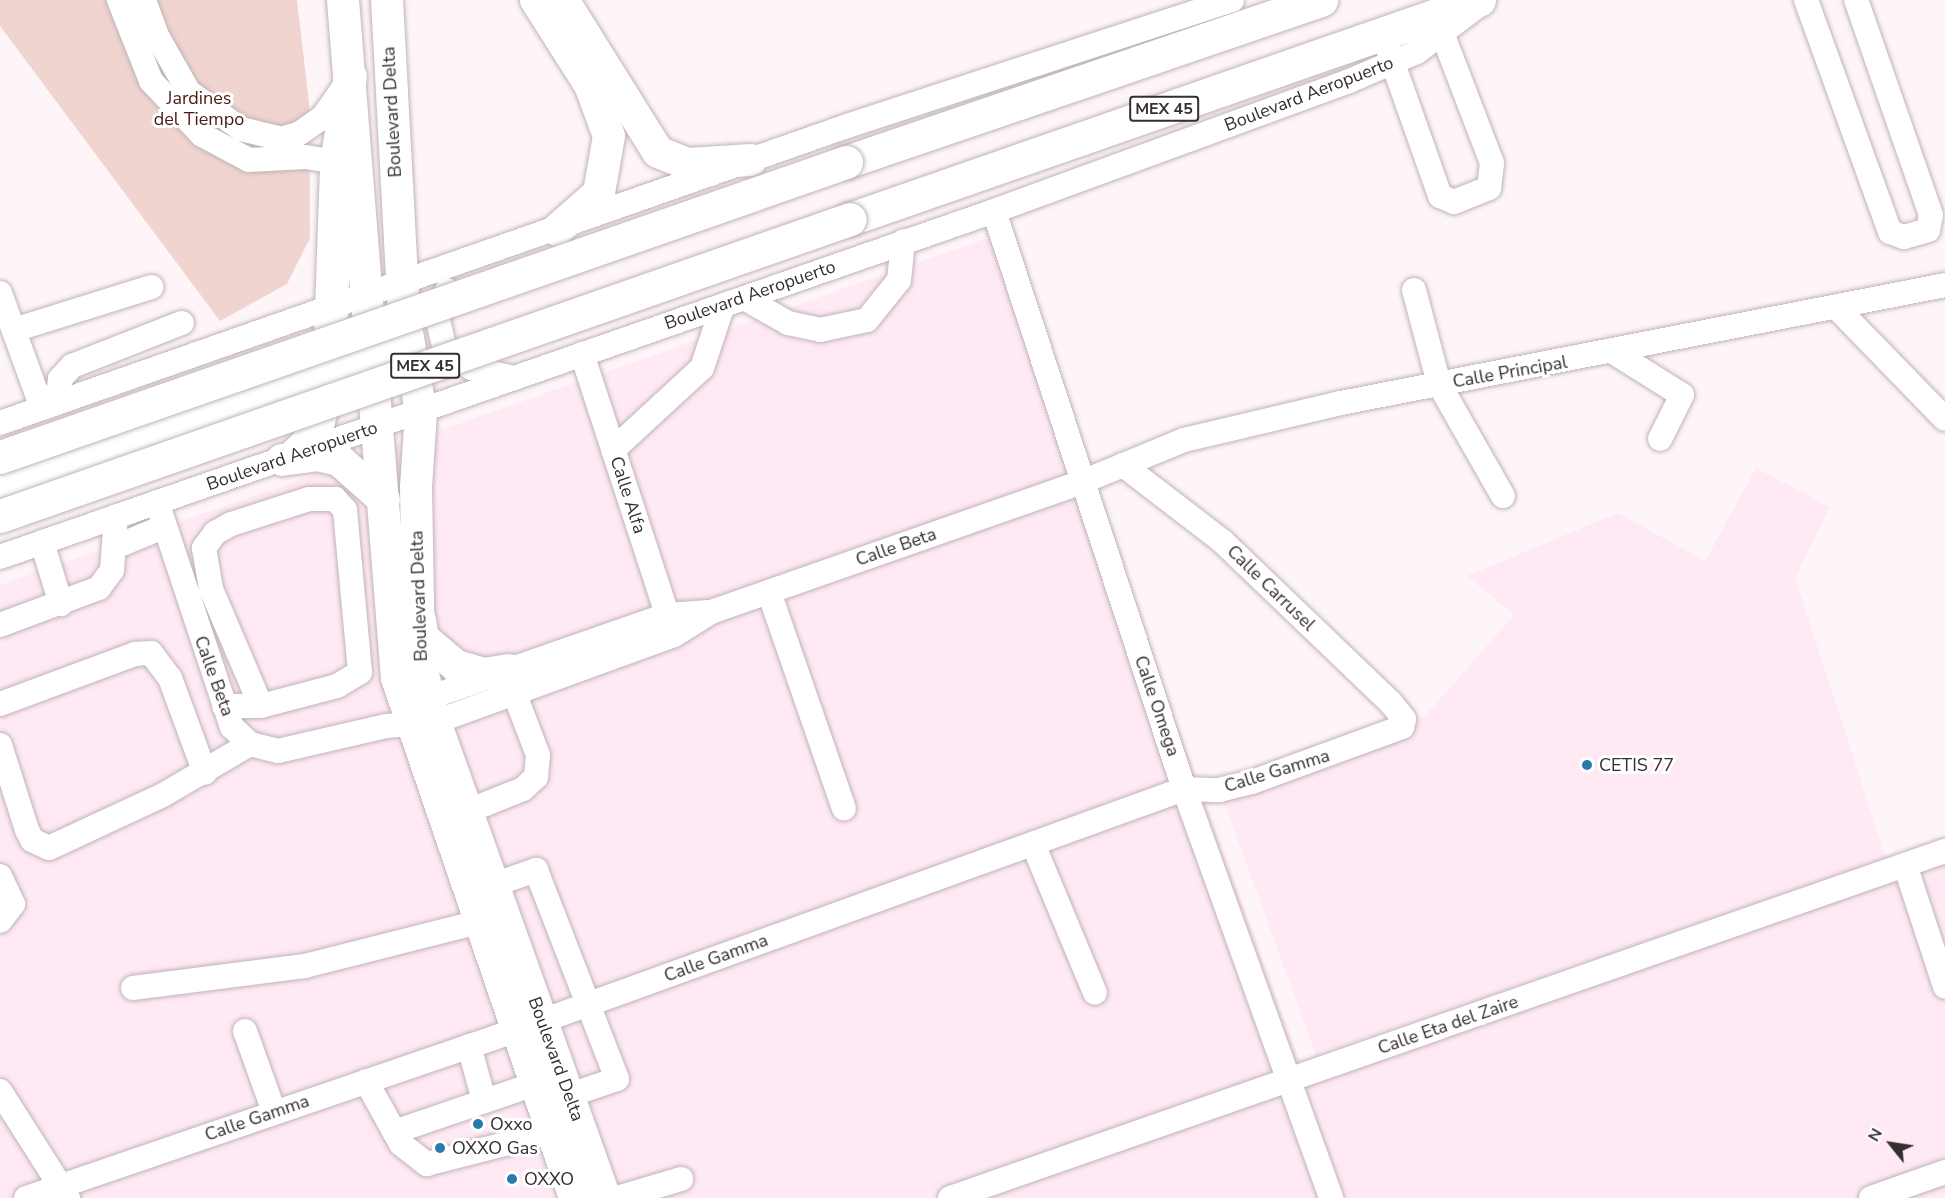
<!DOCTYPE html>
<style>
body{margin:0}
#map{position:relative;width:1945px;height:1198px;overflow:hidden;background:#fef5f9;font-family:"Nunito Sans",sans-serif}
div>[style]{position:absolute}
.built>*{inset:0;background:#ffe9f4}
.green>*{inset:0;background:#f0d4cf}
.roads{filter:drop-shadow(0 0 2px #c0b3b9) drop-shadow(0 0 2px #c0b3b9)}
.minor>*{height:24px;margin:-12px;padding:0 12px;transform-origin:12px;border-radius:12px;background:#fff}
.major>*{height:32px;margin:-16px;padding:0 16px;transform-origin:16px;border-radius:16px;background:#fff}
.highway>*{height:33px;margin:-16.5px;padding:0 16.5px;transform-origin:16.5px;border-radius:16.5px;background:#fff}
.bridges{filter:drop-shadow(0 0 2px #c0b3b9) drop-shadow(0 0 2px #c0b3b9)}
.highway-bridge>*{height:33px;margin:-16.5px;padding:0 16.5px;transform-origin:16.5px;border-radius:16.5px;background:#fff}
.dots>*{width:16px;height:16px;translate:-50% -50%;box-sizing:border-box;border:3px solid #fff;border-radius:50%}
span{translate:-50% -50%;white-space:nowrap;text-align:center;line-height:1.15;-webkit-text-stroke:6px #fff;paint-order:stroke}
.shield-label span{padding:2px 4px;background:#fff;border:2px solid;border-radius:4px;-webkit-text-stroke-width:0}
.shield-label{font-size:16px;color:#342e31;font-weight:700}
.street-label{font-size:18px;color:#342e31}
.park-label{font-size:18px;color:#491a14}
.poi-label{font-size:18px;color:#342e31}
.left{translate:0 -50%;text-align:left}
.north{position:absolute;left:1861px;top:1114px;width:60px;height:60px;-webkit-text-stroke:4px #fff;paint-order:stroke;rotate:300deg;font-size:16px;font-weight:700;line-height:24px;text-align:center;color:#342e31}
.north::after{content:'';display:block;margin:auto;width:21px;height:27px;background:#342e31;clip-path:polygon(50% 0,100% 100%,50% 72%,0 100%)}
</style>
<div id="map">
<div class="built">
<div style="clip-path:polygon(999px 234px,1301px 1065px,1945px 853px,1945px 1198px,0 1198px,0 585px)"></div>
<div style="clip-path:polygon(1756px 468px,1830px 507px,1795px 578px,1886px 858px,1316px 1055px,1223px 799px,1414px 730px,1412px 721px,1424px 717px,1514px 615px,1467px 576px,1618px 513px,1705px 561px)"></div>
</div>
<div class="green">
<div style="clip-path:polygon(0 0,297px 0,309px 103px,310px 238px,287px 284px,220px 321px,0 26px)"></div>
</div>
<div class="roads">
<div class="minor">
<div style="left:119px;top:0;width:87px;rotate:68.4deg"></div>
<div style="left:151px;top:81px;width:74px;rotate:46.6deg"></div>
<div style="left:202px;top:135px;width:53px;rotate:28deg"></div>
<div style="left:249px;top:160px;width:56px;rotate:-3.1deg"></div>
<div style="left:305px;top:157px;width:47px;rotate:8.7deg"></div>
<div style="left:144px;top:0;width:38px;rotate:70deg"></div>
<div style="left:157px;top:36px;width:64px;rotate:60.3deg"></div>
<div style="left:189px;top:92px;width:64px;rotate:35.4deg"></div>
<div style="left:241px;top:129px;width:42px;rotate:13.7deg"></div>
<div style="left:282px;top:139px;width:19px;rotate:-18deg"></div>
<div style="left:300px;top:133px;width:28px;rotate:-35deg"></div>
<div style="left:323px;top:117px;width:38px;rotate:-55deg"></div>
<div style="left:1806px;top:0;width:247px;rotate:70.1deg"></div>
<div style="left:1890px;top:232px;width:15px;rotate:20deg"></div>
<div style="left:1904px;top:237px;width:25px;rotate:-16deg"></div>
<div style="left:1928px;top:230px;width:15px;rotate:-79deg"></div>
<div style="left:1931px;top:215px;width:228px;rotate:-109.2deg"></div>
<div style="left:1388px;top:49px;width:156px;rotate:70.5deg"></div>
<div style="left:1440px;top:196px;width:15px;rotate:23deg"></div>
<div style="left:1454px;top:202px;width:38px;rotate:-22deg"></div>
<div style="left:1489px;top:188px;width:25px;rotate:-83deg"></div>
<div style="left:1492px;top:163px;width:151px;rotate:-111deg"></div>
<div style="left:994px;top:211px;width:608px;rotate:71.8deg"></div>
<div style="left:1184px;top:789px;width:435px;rotate:70.2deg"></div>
<div style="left:447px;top:290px;width:31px;rotate:107deg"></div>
<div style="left:438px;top:320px;width:27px;rotate:77deg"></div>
<div style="left:444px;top:346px;width:35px;rotate:39deg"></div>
<div style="left:471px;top:368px;width:44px;rotate:13.1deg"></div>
<div style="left:1414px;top:290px;width:97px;rotate:75.1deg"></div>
<div style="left:1439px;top:384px;width:129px;rotate:60.3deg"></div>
<div style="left:0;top:293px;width:122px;rotate:69.9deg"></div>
<div style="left:744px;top:298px;width:51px;rotate:29.6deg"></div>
<div style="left:788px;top:323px;width:33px;rotate:12deg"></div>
<div style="left:820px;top:330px;width:48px;rotate:-12deg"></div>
<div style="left:867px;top:320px;width:51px;rotate:-51.3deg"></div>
<div style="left:899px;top:280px;width:39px;rotate:-84deg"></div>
<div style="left:1838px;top:309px;width:153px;rotate:45.8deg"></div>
<div style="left:14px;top:330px;width:144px;rotate:-17.4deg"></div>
<div style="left:1615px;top:353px;width:79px;rotate:32.1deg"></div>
<div style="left:1682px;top:395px;width:49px;rotate:116.6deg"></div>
<div style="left:582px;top:354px;width:290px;rotate:71.9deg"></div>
<div style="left:57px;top:403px;width:24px;rotate:-83deg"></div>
<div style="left:60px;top:379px;width:18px;rotate:-47deg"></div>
<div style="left:72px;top:366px;width:118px;rotate:-21.4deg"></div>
<div style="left:0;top:423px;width:898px;rotate:-19.32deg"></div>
<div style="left:847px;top:126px;width:405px;rotate:-18.1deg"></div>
<div style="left:613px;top:450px;width:121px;rotate:-42.7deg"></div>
<div style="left:702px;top:368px;width:66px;rotate:-71.6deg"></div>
<div style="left:293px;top:451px;width:42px;rotate:-44deg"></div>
<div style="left:323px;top:422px;width:34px;rotate:-76deg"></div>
<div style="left:157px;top:502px;width:237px;rotate:71.6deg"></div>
<div style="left:232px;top:727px;width:25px;rotate:43deg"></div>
<div style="left:250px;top:744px;width:29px;rotate:14deg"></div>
<div style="left:278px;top:751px;width:111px;rotate:-13deg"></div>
<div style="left:386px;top:726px;width:49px;rotate:-4.7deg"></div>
<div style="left:435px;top:722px;width:254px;rotate:-20deg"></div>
<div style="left:674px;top:635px;width:44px;rotate:-31.9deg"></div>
<div style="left:711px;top:612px;width:393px;rotate:-19.3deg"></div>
<div style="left:1082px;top:482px;width:110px;rotate:-22.4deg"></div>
<div style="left:1184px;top:440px;width:161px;rotate:-13.3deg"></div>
<div style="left:1341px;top:403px;width:615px;rotate:-11.05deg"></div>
<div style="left:42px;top:542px;width:65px;rotate:73deg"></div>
<div style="left:115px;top:547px;width:50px;rotate:-22.4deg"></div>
<div style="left:0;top:557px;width:1052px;rotate:-19.19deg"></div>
<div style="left:994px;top:211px;width:376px;rotate:-20.1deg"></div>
<div style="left:1347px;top:82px;width:76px;rotate:-23.2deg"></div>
<div style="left:1417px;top:52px;width:79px;rotate:-37.3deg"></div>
<div style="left:769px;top:592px;width:229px;rotate:70.9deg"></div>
<div style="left:0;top:625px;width:106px;rotate:-20.5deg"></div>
<div style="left:99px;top:588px;width:22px;rotate:-54deg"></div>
<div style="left:112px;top:570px;width:54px;rotate:-85.8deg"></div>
<div style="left:414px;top:703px;width:268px;rotate:-19.2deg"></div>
<div style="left:667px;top:615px;width:42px;rotate:-4.1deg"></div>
<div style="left:0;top:704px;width:144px;rotate:-20.3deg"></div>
<div style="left:135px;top:654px;width:16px;rotate:-4deg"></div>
<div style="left:151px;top:653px;width:31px;rotate:53deg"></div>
<div style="left:170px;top:678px;width:101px;rotate:69.8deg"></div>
<div style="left:224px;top:706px;width:37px"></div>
<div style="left:261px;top:706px;width:79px;rotate:-14.7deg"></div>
<div style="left:337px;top:686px;width:27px;rotate:-31deg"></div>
<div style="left:360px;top:672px;width:163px;rotate:-95.3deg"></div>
<div style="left:345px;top:510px;width:15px;rotate:-132deg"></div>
<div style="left:335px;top:499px;width:26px;rotate:180deg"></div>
<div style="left:309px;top:499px;width:82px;rotate:162.2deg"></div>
<div style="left:231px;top:524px;width:18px;rotate:151deg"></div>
<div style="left:215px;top:533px;width:19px;rotate:126deg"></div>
<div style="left:204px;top:548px;width:42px;rotate:80.3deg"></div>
<div style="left:211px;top:589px;width:127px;rotate:66.9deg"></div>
<div style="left:0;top:745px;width:89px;rotate:72.4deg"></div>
<div style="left:27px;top:830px;width:11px;rotate:63deg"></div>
<div style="left:32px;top:840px;width:19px;rotate:25deg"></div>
<div style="left:49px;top:848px;width:126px;rotate:-24.9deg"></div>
<div style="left:163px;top:795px;width:101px;rotate:-30.4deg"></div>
<div style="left:468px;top:811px;width:59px;rotate:-21.8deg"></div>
<div style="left:523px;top:789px;width:18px;rotate:-43deg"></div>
<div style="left:536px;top:777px;width:22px;rotate:-85deg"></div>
<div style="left:538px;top:755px;width:67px;rotate:-110.9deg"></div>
<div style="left:1033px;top:844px;width:161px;rotate:67.4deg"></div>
<div style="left:1905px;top:865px;width:128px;rotate:71.8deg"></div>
<div style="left:0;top:876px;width:31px;rotate:65deg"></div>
<div style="left:13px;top:904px;width:21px;rotate:127deg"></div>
<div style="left:493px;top:885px;width:46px;rotate:-19.2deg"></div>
<div style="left:536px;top:870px;width:224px;rotate:68.8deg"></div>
<div style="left:617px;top:1079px;width:50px;rotate:161.2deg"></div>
<div style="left:133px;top:988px;width:173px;rotate:-7.3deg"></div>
<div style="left:305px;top:966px;width:179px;rotate:-14.2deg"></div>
<div style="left:245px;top:1031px;width:86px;rotate:70.3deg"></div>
<div style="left:469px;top:1046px;width:56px;rotate:74.5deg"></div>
<div style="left:366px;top:1081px;width:72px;rotate:60.9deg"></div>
<div style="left:401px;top:1144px;width:33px;rotate:38deg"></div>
<div style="left:427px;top:1164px;width:129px;rotate:-14.4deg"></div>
<div style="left:0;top:1091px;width:127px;rotate:57.6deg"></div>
<div style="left:394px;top:1132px;width:149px;rotate:-18.8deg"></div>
<div style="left:26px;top:1198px;width:519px;rotate:-18.89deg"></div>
<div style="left:517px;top:1030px;width:709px;rotate:-19.87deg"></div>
<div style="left:1184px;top:789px;width:35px;rotate:2deg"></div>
<div style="left:1219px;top:790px;width:34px;rotate:-14deg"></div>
<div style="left:1252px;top:782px;width:160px;rotate:-20.1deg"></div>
<div style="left:1402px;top:727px;width:8px;rotate:-76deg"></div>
<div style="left:1404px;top:719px;width:22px;rotate:-129deg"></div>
<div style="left:1390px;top:702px;width:233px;rotate:-136.2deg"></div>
<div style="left:1222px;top:541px;width:125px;rotate:-142.5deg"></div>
<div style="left:617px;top:1198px;width:67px;rotate:-16.5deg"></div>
<div style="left:950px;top:1198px;width:1054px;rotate:-19.23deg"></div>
<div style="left:1871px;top:1198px;width:78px;rotate:-19.4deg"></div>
</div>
<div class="major">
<div style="left:343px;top:0;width:680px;rotate:85.45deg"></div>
<div style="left:397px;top:678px;width:550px;rotate:71.1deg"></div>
<div style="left:387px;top:0;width:315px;rotate:86.9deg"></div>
<div style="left:404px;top:315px;width:98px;rotate:80.1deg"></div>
<div style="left:421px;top:412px;width:75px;rotate:93.8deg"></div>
<div style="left:416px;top:487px;width:171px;rotate:89deg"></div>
<div style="left:419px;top:658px;width:66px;rotate:76deg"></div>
<div style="left:435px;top:722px;width:505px;rotate:70.35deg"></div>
<div style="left:536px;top:0;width:101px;rotate:57.6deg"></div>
<div style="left:590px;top:85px;width:54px;rotate:69.6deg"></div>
<div style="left:609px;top:136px;width:58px;rotate:100deg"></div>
<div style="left:599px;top:193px;width:56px;rotate:138.6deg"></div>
<div style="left:563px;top:0;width:179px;rotate:58deg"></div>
<div style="left:658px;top:152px;width:32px;rotate:22deg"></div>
<div style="left:688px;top:164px;width:63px;rotate:-3.6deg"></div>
<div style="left:282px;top:460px;width:35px;rotate:-8deg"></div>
<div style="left:317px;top:455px;width:23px;rotate:13deg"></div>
<div style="left:339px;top:460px;width:60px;rotate:41.6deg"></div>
<div style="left:420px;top:620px;width:18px;rotate:81deg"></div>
<div style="left:423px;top:638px;width:43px;rotate:40.3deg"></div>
<div style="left:456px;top:666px;width:29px;rotate:16deg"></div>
<div style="left:484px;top:674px;width:25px;rotate:-9deg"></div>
</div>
<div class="highway">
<div style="left:846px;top:162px;width:502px;rotate:-18.83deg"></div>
<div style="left:850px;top:219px;width:666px;rotate:-19.2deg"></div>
<div style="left:329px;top:367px;width:205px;rotate:-88deg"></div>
<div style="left:336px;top:162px;width:87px;rotate:-80.8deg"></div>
<div style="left:0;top:486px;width:394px;rotate:-19.3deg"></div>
<div style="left:372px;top:356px;width:28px;rotate:-39deg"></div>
<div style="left:394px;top:338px;width:25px;rotate:-67deg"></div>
</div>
</div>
<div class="bridges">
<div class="highway-bridge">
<div style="left:0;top:457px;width:896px;rotate:-19.22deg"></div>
<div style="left:0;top:516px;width:900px;rotate:-19.26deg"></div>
</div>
</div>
<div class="dots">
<div style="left:1587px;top:765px;background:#277bab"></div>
<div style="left:478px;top:1124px;background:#277bab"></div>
<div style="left:440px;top:1148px;background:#277bab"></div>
<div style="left:512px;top:1179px;background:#277bab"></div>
</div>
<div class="shield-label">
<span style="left:1164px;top:109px">MEX 45</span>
<span style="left:425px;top:366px">MEX 45</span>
</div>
<div class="street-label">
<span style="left:1309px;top:94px;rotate:-21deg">Boulevard Aeropuerto</span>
<span style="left:392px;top:112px;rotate:-93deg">Boulevard Delta</span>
<span style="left:750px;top:295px;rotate:-19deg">Boulevard Aeropuerto</span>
<span style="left:1510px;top:372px;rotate:-10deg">Calle Principal</span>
<span style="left:292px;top:456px;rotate:-19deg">Boulevard Aeropuerto</span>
<span style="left:628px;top:495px;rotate:72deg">Calle Alfa</span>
<span style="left:896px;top:547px;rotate:-19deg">Calle Beta</span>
<span style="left:1271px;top:588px;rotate:44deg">Calle Carrusel</span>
<span style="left:419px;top:596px;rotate:-92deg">Boulevard Delta</span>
<span style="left:214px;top:676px;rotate:70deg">Calle Beta</span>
<span style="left:1157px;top:706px;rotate:71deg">Calle Omega</span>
<span style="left:1277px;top:771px;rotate:-17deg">Calle Gamma</span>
<span style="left:716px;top:958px;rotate:-20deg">Calle Gamma</span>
<span style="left:1448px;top:1025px;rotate:-19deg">Calle Eta del Zaire</span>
<span style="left:556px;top:1059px;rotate:70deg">Boulevard Delta</span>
<span style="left:257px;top:1118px;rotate:-19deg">Calle Gamma</span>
</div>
<div class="park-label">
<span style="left:199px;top:109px">Jardines<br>del Tiempo</span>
</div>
<div class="poi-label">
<span class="left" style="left:1599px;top:765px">CETIS 77</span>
<span class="left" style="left:490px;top:1124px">Oxxo</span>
<span class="left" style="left:452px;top:1148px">OXXO Gas</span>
<span class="left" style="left:524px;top:1179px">OXXO</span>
</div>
<div class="north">N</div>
</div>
